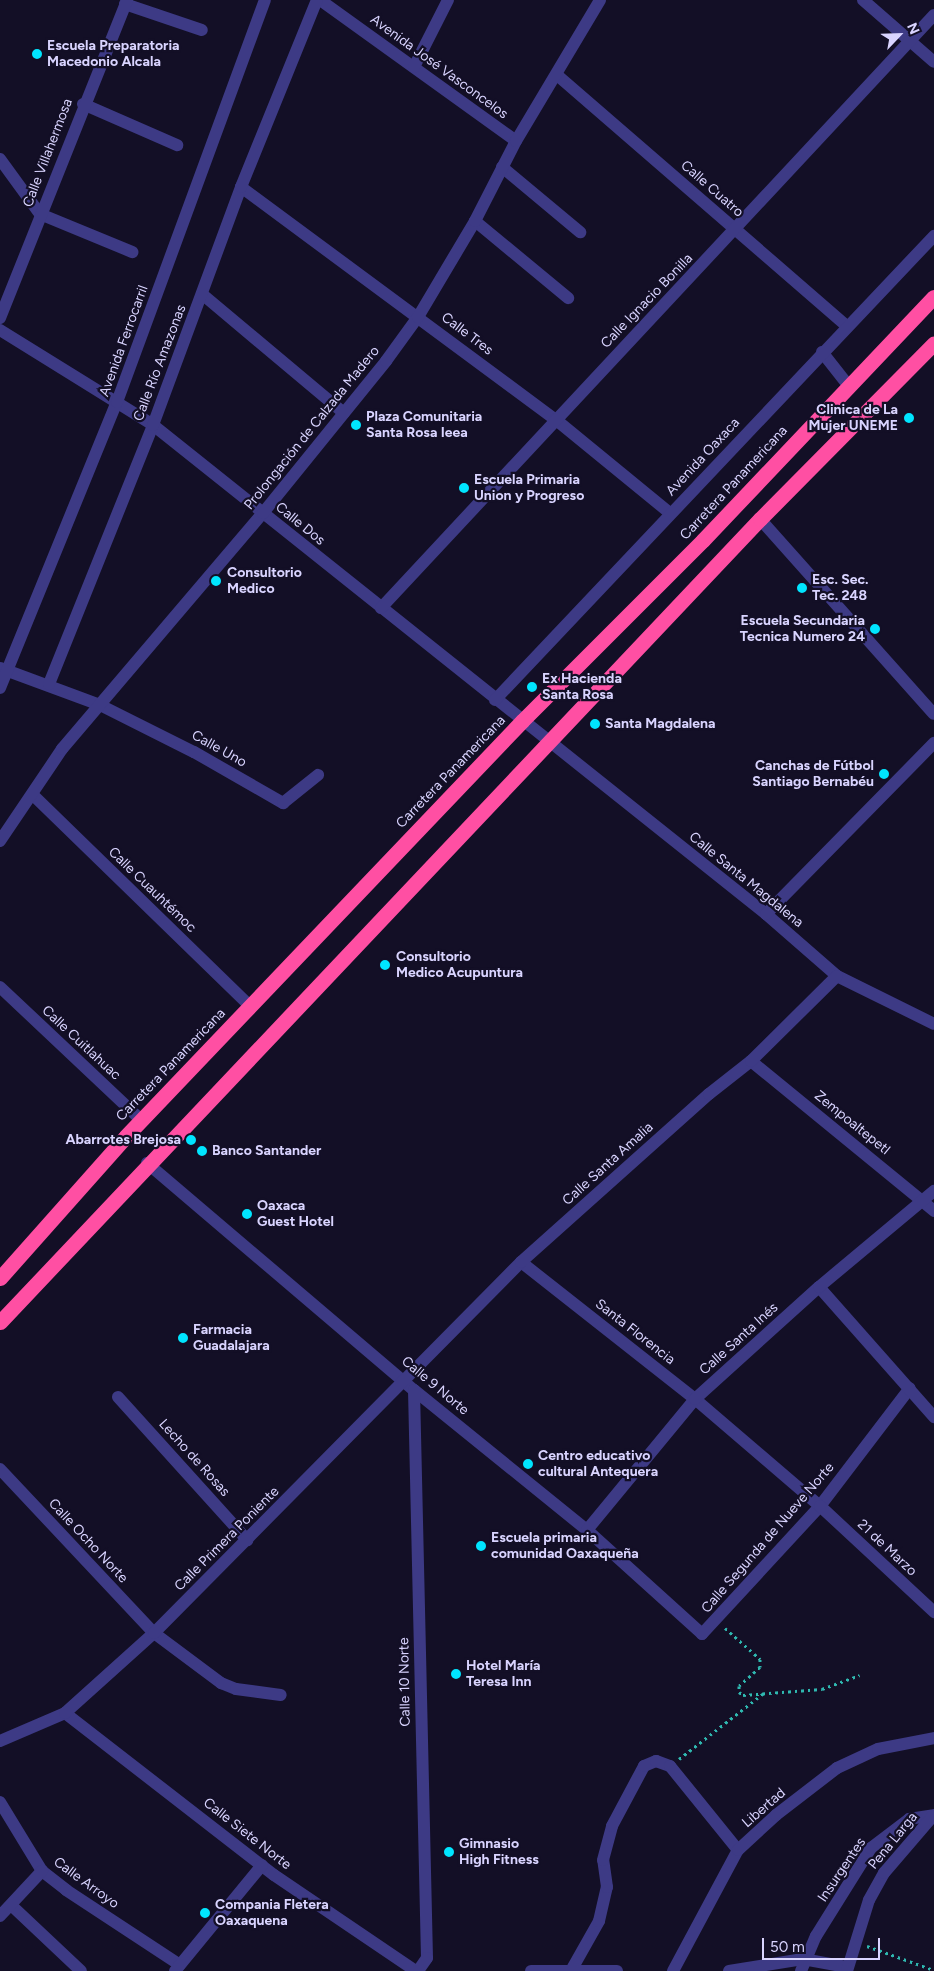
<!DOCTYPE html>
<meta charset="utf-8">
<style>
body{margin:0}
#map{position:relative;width:934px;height:1971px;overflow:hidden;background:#130f26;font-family:Figtree,sans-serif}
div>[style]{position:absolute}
.path>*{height:3px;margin-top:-1.5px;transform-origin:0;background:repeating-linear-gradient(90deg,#2fb8b0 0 2.5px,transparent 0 6.5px)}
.minor>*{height:12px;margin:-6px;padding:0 6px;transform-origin:6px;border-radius:6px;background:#3d3a85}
.highway>*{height:15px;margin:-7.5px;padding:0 7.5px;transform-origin:7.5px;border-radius:7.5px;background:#ff4fa3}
.dots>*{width:14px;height:14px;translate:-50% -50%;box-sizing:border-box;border:2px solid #130f26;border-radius:50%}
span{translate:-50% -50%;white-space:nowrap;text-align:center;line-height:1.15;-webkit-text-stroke:4.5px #130f26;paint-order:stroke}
.poi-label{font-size:14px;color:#d9d4ff;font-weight:700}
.left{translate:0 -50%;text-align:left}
.right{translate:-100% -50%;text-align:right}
.street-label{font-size:14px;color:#d9d4ff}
.north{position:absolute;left:874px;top:10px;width:50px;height:50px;-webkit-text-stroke:4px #130f26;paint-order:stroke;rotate:66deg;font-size:14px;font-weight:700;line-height:20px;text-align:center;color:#d9d4ff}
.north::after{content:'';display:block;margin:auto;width:18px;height:22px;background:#d9d4ff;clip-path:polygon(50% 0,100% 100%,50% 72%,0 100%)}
.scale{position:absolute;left:762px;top:1938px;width:118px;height:22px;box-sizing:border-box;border:2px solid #d9d4ff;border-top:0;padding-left:6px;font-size:15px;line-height:18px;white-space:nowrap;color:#d9d4ff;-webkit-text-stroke:4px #130f26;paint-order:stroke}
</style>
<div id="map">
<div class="path">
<div style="left:725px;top:1628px;width:47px;rotate:41.5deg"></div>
<div style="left:760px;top:1659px;width:8px;rotate:90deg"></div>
<div style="left:760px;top:1667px;width:28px;rotate:138deg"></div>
<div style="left:739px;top:1686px;width:6px;rotate:90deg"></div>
<div style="left:739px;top:1692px;width:5px;rotate:37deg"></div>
<div style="left:743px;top:1695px;width:79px;rotate:-4.3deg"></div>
<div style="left:822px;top:1689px;width:40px;rotate:-20.2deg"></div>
<div style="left:679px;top:1759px;width:109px;rotate:-37.9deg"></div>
<div style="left:867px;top:1946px;width:71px;rotate:19.7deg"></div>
</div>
<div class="minor">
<div style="left:320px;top:0;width:241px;rotate:35.7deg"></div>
<div style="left:863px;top:0;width:94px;rotate:41.1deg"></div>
<div style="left:125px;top:4px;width:81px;rotate:18.7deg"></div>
<div style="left:414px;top:67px;width:75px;rotate:-63.1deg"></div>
<div style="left:557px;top:75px;width:384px;rotate:40.9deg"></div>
<div style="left:83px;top:104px;width:103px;rotate:23.6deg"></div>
<div style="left:0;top:159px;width:68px;rotate:54deg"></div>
<div style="left:40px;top:214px;width:100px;rotate:22.4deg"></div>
<div style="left:502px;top:167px;width:102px;rotate:39.8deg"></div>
<div style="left:241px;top:187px;width:390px;rotate:36.5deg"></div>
<div style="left:555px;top:419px;width:149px;rotate:39.3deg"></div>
<div style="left:475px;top:221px;width:121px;rotate:39.6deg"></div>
<div style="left:202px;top:294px;width:185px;rotate:40deg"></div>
<div style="left:0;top:318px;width:342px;rotate:-68.2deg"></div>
<div style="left:0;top:330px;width:180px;rotate:31.8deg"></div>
<div style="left:153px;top:425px;width:784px;rotate:38.58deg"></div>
<div style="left:766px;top:914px;width:94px;rotate:41.1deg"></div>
<div style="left:837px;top:976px;width:108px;rotate:26.3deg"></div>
<div style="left:822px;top:352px;width:42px;rotate:51.8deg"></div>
<div style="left:760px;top:519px;width:261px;rotate:48.3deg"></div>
<div style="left:381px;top:608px;width:811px;rotate:-47deg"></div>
<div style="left:0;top:668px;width:107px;rotate:20.3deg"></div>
<div style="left:100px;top:705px;width:105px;rotate:26.6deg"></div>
<div style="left:194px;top:752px;width:103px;rotate:29.8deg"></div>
<div style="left:283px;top:803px;width:45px;rotate:-38.7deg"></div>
<div style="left:49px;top:684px;width:279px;rotate:-68.1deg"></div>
<div style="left:153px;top:425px;width:254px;rotate:-69.7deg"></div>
<div style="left:241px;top:187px;width:202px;rotate:-67.9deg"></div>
<div style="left:0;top:688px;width:309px;rotate:-67.8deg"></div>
<div style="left:117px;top:402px;width:428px;rotate:-69.8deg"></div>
<div style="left:495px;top:700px;width:639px;rotate:-46.59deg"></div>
<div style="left:33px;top:795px;width:303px;rotate:44.2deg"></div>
<div style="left:0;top:841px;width:111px;rotate:-56deg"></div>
<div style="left:62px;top:749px;width:310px;rotate:-49.6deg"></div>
<div style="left:263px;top:513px;width:196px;rotate:-51deg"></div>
<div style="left:386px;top:361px;width:54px;rotate:-54deg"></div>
<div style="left:418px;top:317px;width:112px;rotate:-59.3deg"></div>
<div style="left:475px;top:221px;width:90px;rotate:-62.9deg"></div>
<div style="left:516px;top:141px;width:164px;rotate:-59.2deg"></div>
<div style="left:766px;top:914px;width:240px;rotate:-45.5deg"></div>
<div style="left:0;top:987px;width:194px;rotate:43.3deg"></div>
<div style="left:751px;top:1061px;width:237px;rotate:39.3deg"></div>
<div style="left:147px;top:1163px;width:350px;rotate:40.4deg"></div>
<div style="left:414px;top:1390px;width:223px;rotate:39deg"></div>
<div style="left:587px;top:1530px;width:155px;rotate:42.1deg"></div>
<div style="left:702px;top:1634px;width:174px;rotate:-47.3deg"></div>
<div style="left:820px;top:1506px;width:148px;rotate:-52.7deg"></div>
<div style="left:521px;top:1262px;width:221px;rotate:38.2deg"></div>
<div style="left:695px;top:1399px;width:165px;rotate:40.6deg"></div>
<div style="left:820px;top:1506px;width:156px;rotate:42.9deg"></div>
<div style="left:819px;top:1287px;width:174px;rotate:48.5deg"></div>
<div style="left:414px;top:1390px;width:568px;rotate:88.69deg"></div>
<div style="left:427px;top:1958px;width:16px;rotate:125deg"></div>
<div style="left:118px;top:1397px;width:193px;rotate:47.9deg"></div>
<div style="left:0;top:1469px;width:225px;rotate:46.8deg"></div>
<div style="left:154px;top:1633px;width:84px;rotate:36.7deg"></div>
<div style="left:221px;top:1683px;width:16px;rotate:22deg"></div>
<div style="left:236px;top:1689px;width:45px;rotate:7.6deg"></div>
<div style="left:587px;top:1530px;width:170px;rotate:-50.5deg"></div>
<div style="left:695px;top:1399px;width:167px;rotate:-42.1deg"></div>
<div style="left:819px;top:1287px;width:150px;rotate:-39.9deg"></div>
<div style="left:65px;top:1713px;width:264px;rotate:37.8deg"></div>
<div style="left:274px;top:1875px;width:171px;rotate:34.1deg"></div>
<div style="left:0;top:1741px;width:71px;rotate:-23.3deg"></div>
<div style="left:65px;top:1713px;width:120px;rotate:-42deg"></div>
<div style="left:154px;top:1633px;width:522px;rotate:-45.31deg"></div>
<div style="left:521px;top:1262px;width:252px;rotate:-41.8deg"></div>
<div style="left:709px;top:1094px;width:53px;rotate:-38.2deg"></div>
<div style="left:751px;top:1061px;width:121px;rotate:-44.7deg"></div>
<div style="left:0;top:1802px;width:81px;rotate:58.7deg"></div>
<div style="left:42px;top:1871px;width:31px;rotate:38deg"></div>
<div style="left:66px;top:1890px;width:136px;rotate:33.3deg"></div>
<div style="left:11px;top:1905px;width:96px;rotate:43.3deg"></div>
<div style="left:0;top:1916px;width:62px;rotate:-47deg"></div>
<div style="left:572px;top:1969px;width:55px;rotate:-60.6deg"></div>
<div style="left:599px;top:1921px;width:35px;rotate:-77deg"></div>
<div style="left:607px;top:1887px;width:27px;rotate:-98deg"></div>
<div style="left:603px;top:1860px;width:35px;rotate:-75deg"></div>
<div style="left:612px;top:1826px;width:68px;rotate:-61.9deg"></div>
<div style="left:644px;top:1766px;width:13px;rotate:-23deg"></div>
<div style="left:656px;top:1761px;width:15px;rotate:20deg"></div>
<div style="left:670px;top:1766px;width:108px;rotate:51deg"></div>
<div style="left:175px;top:1971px;width:137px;rotate:-50.6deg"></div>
<div style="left:531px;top:1971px;width:86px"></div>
<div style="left:673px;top:1971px;width:137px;rotate:-61.8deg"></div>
<div style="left:738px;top:1850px;width:52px;rotate:-42.6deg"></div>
<div style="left:776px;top:1815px;width:77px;rotate:-37.6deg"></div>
<div style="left:837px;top:1768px;width:45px;rotate:-24.9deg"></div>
<div style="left:878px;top:1749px;width:57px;rotate:-11.1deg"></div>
<div style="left:729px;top:1971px;width:75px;rotate:-9.2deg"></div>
<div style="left:803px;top:1959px;width:44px;rotate:10.5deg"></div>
<div style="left:801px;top:1971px;width:38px;rotate:-67deg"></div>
<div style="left:816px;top:1936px;width:104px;rotate:-58deg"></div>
<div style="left:871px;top:1848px;width:48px;rotate:-37.3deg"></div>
<div style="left:909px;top:1819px;width:25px;rotate:-9deg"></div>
<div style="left:847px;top:1971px;width:74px;rotate:-72.8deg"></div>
<div style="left:869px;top:1900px;width:31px;rotate:-61deg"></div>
<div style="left:884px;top:1873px;width:75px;rotate:-49.3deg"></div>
</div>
<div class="highway">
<div style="left:0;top:1278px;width:190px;rotate:-48.4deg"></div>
<div style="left:126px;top:1136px;width:574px;rotate:-46.34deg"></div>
<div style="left:522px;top:721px;width:256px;rotate:-45deg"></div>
<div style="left:703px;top:540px;width:335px;rotate:-46.5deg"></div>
<div style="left:0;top:1322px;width:1106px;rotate:-46.58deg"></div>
<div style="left:760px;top:519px;width:247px;rotate:-45.3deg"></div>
</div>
<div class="dots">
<div style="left:37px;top:54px;background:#00e5ff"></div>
<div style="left:909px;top:418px;background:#00e5ff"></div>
<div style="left:356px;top:425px;background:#00e5ff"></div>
<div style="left:464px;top:488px;background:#00e5ff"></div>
<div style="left:216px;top:581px;background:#00e5ff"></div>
<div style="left:802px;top:588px;background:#00e5ff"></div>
<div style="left:875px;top:629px;background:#00e5ff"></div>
<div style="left:532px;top:687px;background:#00e5ff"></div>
<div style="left:595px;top:724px;background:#00e5ff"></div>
<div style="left:884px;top:774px;background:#00e5ff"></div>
<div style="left:385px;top:965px;background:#00e5ff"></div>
<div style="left:191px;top:1140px;background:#00e5ff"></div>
<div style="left:202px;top:1151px;background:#00e5ff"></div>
<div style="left:247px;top:1214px;background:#00e5ff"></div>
<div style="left:183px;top:1338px;background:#00e5ff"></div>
<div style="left:528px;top:1464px;background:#00e5ff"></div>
<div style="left:481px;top:1546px;background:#00e5ff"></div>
<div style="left:456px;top:1674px;background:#00e5ff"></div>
<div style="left:449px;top:1852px;background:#00e5ff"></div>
<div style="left:205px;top:1913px;background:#00e5ff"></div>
</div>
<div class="poi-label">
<span class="left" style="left:47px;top:54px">Escuela Preparatoria<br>Macedonio Alcala</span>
<span class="right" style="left:898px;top:418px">Clinica de La<br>Mujer UNEME</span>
<span class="left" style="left:366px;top:425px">Plaza Comunitaria<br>Santa Rosa Ieea</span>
<span class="left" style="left:474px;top:488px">Escuela Primaria<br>Union y Progreso</span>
<span class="left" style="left:227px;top:581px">Consultorio<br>Medico</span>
<span class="left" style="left:812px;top:588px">Esc. Sec.<br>Tec. 248</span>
<span class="right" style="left:865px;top:629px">Escuela Secundaria<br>Tecnica Numero 24</span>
<span class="left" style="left:542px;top:687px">Ex Hacienda<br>Santa Rosa</span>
<span class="left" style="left:605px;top:724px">Santa Magdalena</span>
<span class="right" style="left:874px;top:774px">Canchas de Fútbol<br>Santiago Bernabéu</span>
<span class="left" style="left:396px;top:965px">Consultorio<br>Medico Acupuntura</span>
<span class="right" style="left:181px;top:1140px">Abarrotes Brejosa</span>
<span class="left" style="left:212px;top:1151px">Banco Santander</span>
<span class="left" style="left:257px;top:1214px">Oaxaca<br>Guest Hotel</span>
<span class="left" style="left:193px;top:1338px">Farmacia<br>Guadalajara</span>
<span class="left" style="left:538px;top:1464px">Centro educativo<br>cultural Antequera</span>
<span class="left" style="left:491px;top:1546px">Escuela primaria<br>comunidad Oaxaqueña</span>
<span class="left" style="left:466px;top:1674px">Hotel María<br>Teresa Inn</span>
<span class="left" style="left:459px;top:1852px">Gimnasio<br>High Fitness</span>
<span class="left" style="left:215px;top:1913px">Compania Fletera<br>Oaxaquena</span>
</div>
<div class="street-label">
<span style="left:439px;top:67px;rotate:36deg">Avenida José Vasconcelos</span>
<span style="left:48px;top:153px;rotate:-69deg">Calle Villahermosa</span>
<span style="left:712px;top:189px;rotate:41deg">Calle Cuatro</span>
<span style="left:647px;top:301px;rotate:-46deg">Calle Ignacio Bonilla</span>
<span style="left:467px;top:334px;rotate:37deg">Calle Tres</span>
<span style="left:124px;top:341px;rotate:-70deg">Avenida Ferrocarril</span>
<span style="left:160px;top:363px;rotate:-69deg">Calle Río Amazonas</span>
<span style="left:312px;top:428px;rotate:-51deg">Prolongación de Calzada Madero</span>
<span style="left:703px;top:457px;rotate:-47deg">Avenida Oaxaca</span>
<span style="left:734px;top:483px;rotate:-47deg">Carretera Panamericana</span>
<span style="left:300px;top:524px;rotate:39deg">Calle Dos</span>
<span style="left:219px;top:749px;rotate:29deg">Calle Uno</span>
<span style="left:451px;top:772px;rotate:-46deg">Carretera Panamericana</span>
<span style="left:746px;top:880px;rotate:39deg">Calle Santa Magdalena</span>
<span style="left:152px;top:890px;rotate:44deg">Calle Cuauhtémoc</span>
<span style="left:81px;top:1043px;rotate:43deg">Calle Cuitlahuac</span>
<span style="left:171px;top:1065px;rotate:-46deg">Carretera Panamericana</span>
<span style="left:852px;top:1123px;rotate:39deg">Zempoaltepetl</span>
<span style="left:608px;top:1164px;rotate:-42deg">Calle Santa Amalia</span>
<span style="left:635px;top:1332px;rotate:38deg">Santa Florencia</span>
<span style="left:739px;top:1339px;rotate:-42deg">Calle Santa Inés</span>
<span style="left:435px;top:1386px;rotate:40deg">Calle 9 Norte</span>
<span style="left:194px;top:1458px;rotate:48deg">Lecho de Rosas</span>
<span style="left:768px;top:1538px;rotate:-49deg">Calle Segunda de Nueve Norte</span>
<span style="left:227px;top:1539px;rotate:-45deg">Calle Primera Poniente</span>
<span style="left:88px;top:1541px;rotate:47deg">Calle Ocho Norte</span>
<span style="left:887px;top:1548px;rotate:43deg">21 de Marzo</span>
<span style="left:405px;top:1682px;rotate:-91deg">Calle 10 Norte</span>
<span style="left:764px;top:1808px;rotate:-41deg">Libertad</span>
<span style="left:247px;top:1834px;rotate:38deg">Calle Siete Norte</span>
<span style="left:893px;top:1841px;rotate:-51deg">Pena Larga</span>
<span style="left:842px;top:1870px;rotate:-56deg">Insurgentes</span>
<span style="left:86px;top:1883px;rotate:36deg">Calle Arroyo</span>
</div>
<div class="north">N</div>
<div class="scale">50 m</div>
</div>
